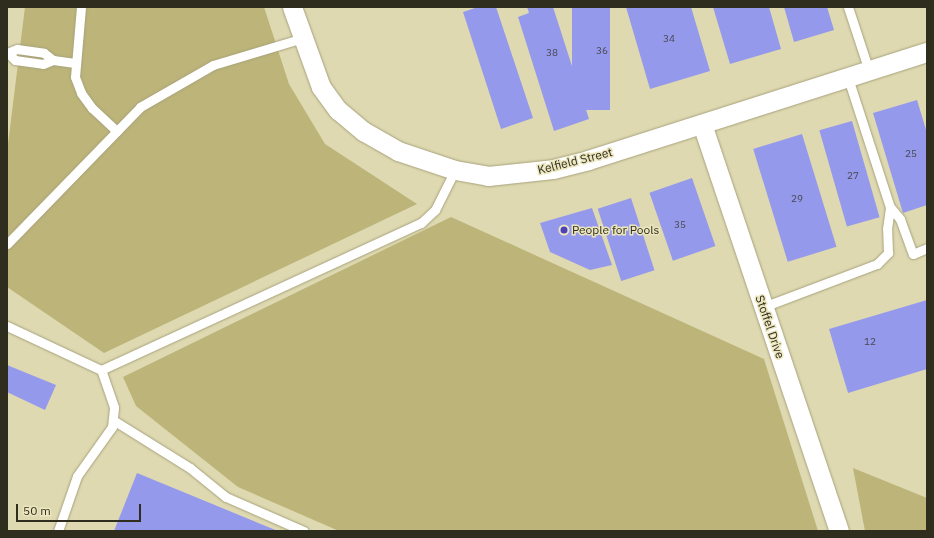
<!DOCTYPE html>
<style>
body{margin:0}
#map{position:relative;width:934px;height:538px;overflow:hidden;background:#ded9b1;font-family:"IBM Plex Sans",sans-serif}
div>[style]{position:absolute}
.green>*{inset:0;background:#bcb479}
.building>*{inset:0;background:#9599eb;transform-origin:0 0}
.roads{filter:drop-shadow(0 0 1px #a8a27c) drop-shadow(0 0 1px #a8a27c)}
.service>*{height:9px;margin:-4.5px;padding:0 4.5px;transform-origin:4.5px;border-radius:4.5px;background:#fff}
.minor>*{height:19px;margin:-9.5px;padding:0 9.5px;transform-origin:9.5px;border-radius:9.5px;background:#fff}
.dots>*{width:11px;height:11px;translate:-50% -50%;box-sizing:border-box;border:2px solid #ece6be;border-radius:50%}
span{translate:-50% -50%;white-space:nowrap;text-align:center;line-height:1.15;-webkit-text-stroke:3px #ece6be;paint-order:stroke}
.number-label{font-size:10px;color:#484851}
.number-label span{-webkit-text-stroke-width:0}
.street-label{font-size:12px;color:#2f2d1e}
.poi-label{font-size:12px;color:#2f2d1e}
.left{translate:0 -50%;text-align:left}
.frame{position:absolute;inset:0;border:8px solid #2f2d1e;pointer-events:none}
.scale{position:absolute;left:16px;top:504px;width:125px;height:18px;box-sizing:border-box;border:2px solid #2f2d1e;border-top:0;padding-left:5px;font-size:12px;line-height:14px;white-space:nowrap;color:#2f2d1e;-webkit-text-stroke:3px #ece6be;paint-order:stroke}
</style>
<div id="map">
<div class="green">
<div style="clip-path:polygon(25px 7px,264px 7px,289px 84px,325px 144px,417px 204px,104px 353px,7px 287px,7px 152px)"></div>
<div style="clip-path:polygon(451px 217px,764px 359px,818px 531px,339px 531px,238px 487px,136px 406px,123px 377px)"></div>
<div style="clip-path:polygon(853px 468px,927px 498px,927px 531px,865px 531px)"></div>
</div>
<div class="building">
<div style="clip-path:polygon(478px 7px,496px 7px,533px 118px,501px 129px,463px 12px)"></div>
<div style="clip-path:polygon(527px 7px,553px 7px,589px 119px,554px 131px,518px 17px,529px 13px)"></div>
<div style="left:572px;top:7px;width:38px;height:103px"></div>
<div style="clip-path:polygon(626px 7px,691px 7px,710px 71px,650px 89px)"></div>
<div style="clip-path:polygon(713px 7px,769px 7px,781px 49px,730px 64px)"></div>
<div style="clip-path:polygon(784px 7px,827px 7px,834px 30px,794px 42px)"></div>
<div style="clip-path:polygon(917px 100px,927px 133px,927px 205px,903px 213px,873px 113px)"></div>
<div style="left:852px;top:121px;width:100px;height:34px;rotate:74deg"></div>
<div style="left:802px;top:134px;width:118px;height:51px;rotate:73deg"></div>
<div style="left:692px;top:178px;width:72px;height:45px;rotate:71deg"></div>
<div style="left:631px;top:198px;width:76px;height:35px;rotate:72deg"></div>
<div style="clip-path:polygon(592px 208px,612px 265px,590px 270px,550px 252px,540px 223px)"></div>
<div style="clip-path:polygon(927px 300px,927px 369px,848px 393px,829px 329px)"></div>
<div style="clip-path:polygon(7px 365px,56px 385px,45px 410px,7px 392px)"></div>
<div style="clip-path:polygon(137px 473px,278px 531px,114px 531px)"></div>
</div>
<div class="roads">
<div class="service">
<div style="left:81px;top:7px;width:70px;rotate:94.9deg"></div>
<div style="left:75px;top:77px;width:17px;rotate:69deg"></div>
<div style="left:81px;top:93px;width:19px;rotate:54deg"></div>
<div style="left:92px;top:108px;width:34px;rotate:43deg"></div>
<div style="left:848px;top:7px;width:67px;rotate:71.8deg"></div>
<div style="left:7px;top:53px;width:11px;rotate:-22deg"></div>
<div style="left:17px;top:49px;width:27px;rotate:8deg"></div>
<div style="left:44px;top:53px;width:11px;rotate:38deg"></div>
<div style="left:8px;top:53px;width:10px;rotate:45deg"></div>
<div style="left:15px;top:60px;width:28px;rotate:8deg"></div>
<div style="left:43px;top:64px;width:11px;rotate:-22deg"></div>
<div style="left:53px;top:60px;width:22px;rotate:8deg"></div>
<div style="left:848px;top:78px;width:136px;rotate:72deg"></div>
<div style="left:890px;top:207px;width:16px;rotate:50deg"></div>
<div style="left:900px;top:219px;width:37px;rotate:70deg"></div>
<div style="left:913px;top:254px;width:15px;rotate:-23deg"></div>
<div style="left:7px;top:244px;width:191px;rotate:-45.8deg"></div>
<div style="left:140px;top:107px;width:84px;rotate:-29.9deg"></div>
<div style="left:213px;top:65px;width:94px;rotate:-16.7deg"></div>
<div style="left:763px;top:307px;width:122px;rotate:-20.7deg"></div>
<div style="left:877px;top:264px;width:16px;rotate:-45deg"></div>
<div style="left:888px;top:253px;width:24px;rotate:-92deg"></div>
<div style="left:887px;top:229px;width:22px;rotate:-82deg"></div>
<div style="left:7px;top:326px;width:104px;rotate:25.1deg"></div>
<div style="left:113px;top:420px;width:91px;rotate:31.9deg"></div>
<div style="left:190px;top:468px;width:46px;rotate:38.9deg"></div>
<div style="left:226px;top:497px;width:85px;rotate:23.6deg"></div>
<div style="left:58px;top:531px;width:58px;rotate:-70.9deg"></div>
<div style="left:77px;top:476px;width:60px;rotate:-54.5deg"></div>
<div style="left:112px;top:427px;width:20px;rotate:-84deg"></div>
<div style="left:114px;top:407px;width:39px;rotate:-109deg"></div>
<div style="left:101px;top:370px;width:352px;rotate:-24.7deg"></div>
<div style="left:421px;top:223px;width:19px;rotate:-43deg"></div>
<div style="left:435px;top:210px;width:45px;rotate:-63.4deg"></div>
</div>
<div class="minor">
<div style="left:292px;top:7px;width:85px;rotate:70.1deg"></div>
<div style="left:321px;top:87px;width:29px;rotate:54deg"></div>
<div style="left:338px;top:110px;width:33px;rotate:40deg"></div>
<div style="left:363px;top:131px;width:40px;rotate:29.7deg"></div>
<div style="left:398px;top:151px;width:60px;rotate:18.4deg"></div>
<div style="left:455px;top:170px;width:34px;rotate:10deg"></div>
<div style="left:488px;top:176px;width:65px;rotate:-6.1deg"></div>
<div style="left:553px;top:169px;width:36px;rotate:-14deg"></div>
<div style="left:588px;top:160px;width:356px;rotate:-17.7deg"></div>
<div style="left:702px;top:124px;width:429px;rotate:71.4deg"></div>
</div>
</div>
<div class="dots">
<div style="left:564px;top:230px;background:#4d42b9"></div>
</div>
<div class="number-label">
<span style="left:669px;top:39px">34</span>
<span style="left:602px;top:51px">36</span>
<span style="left:552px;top:53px">38</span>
<span style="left:911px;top:154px">25</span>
<span style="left:853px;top:176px">27</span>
<span style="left:797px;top:199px">29</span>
<span style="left:680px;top:225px">35</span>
<span style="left:870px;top:342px">12</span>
</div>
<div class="street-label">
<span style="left:575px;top:161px;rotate:-14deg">Kelfield Street</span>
<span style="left:770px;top:327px;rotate:71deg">Stoffel Drive</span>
</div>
<div class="poi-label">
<span class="left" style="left:572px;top:230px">People for Pools</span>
</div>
<div class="frame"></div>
<div class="scale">50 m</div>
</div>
